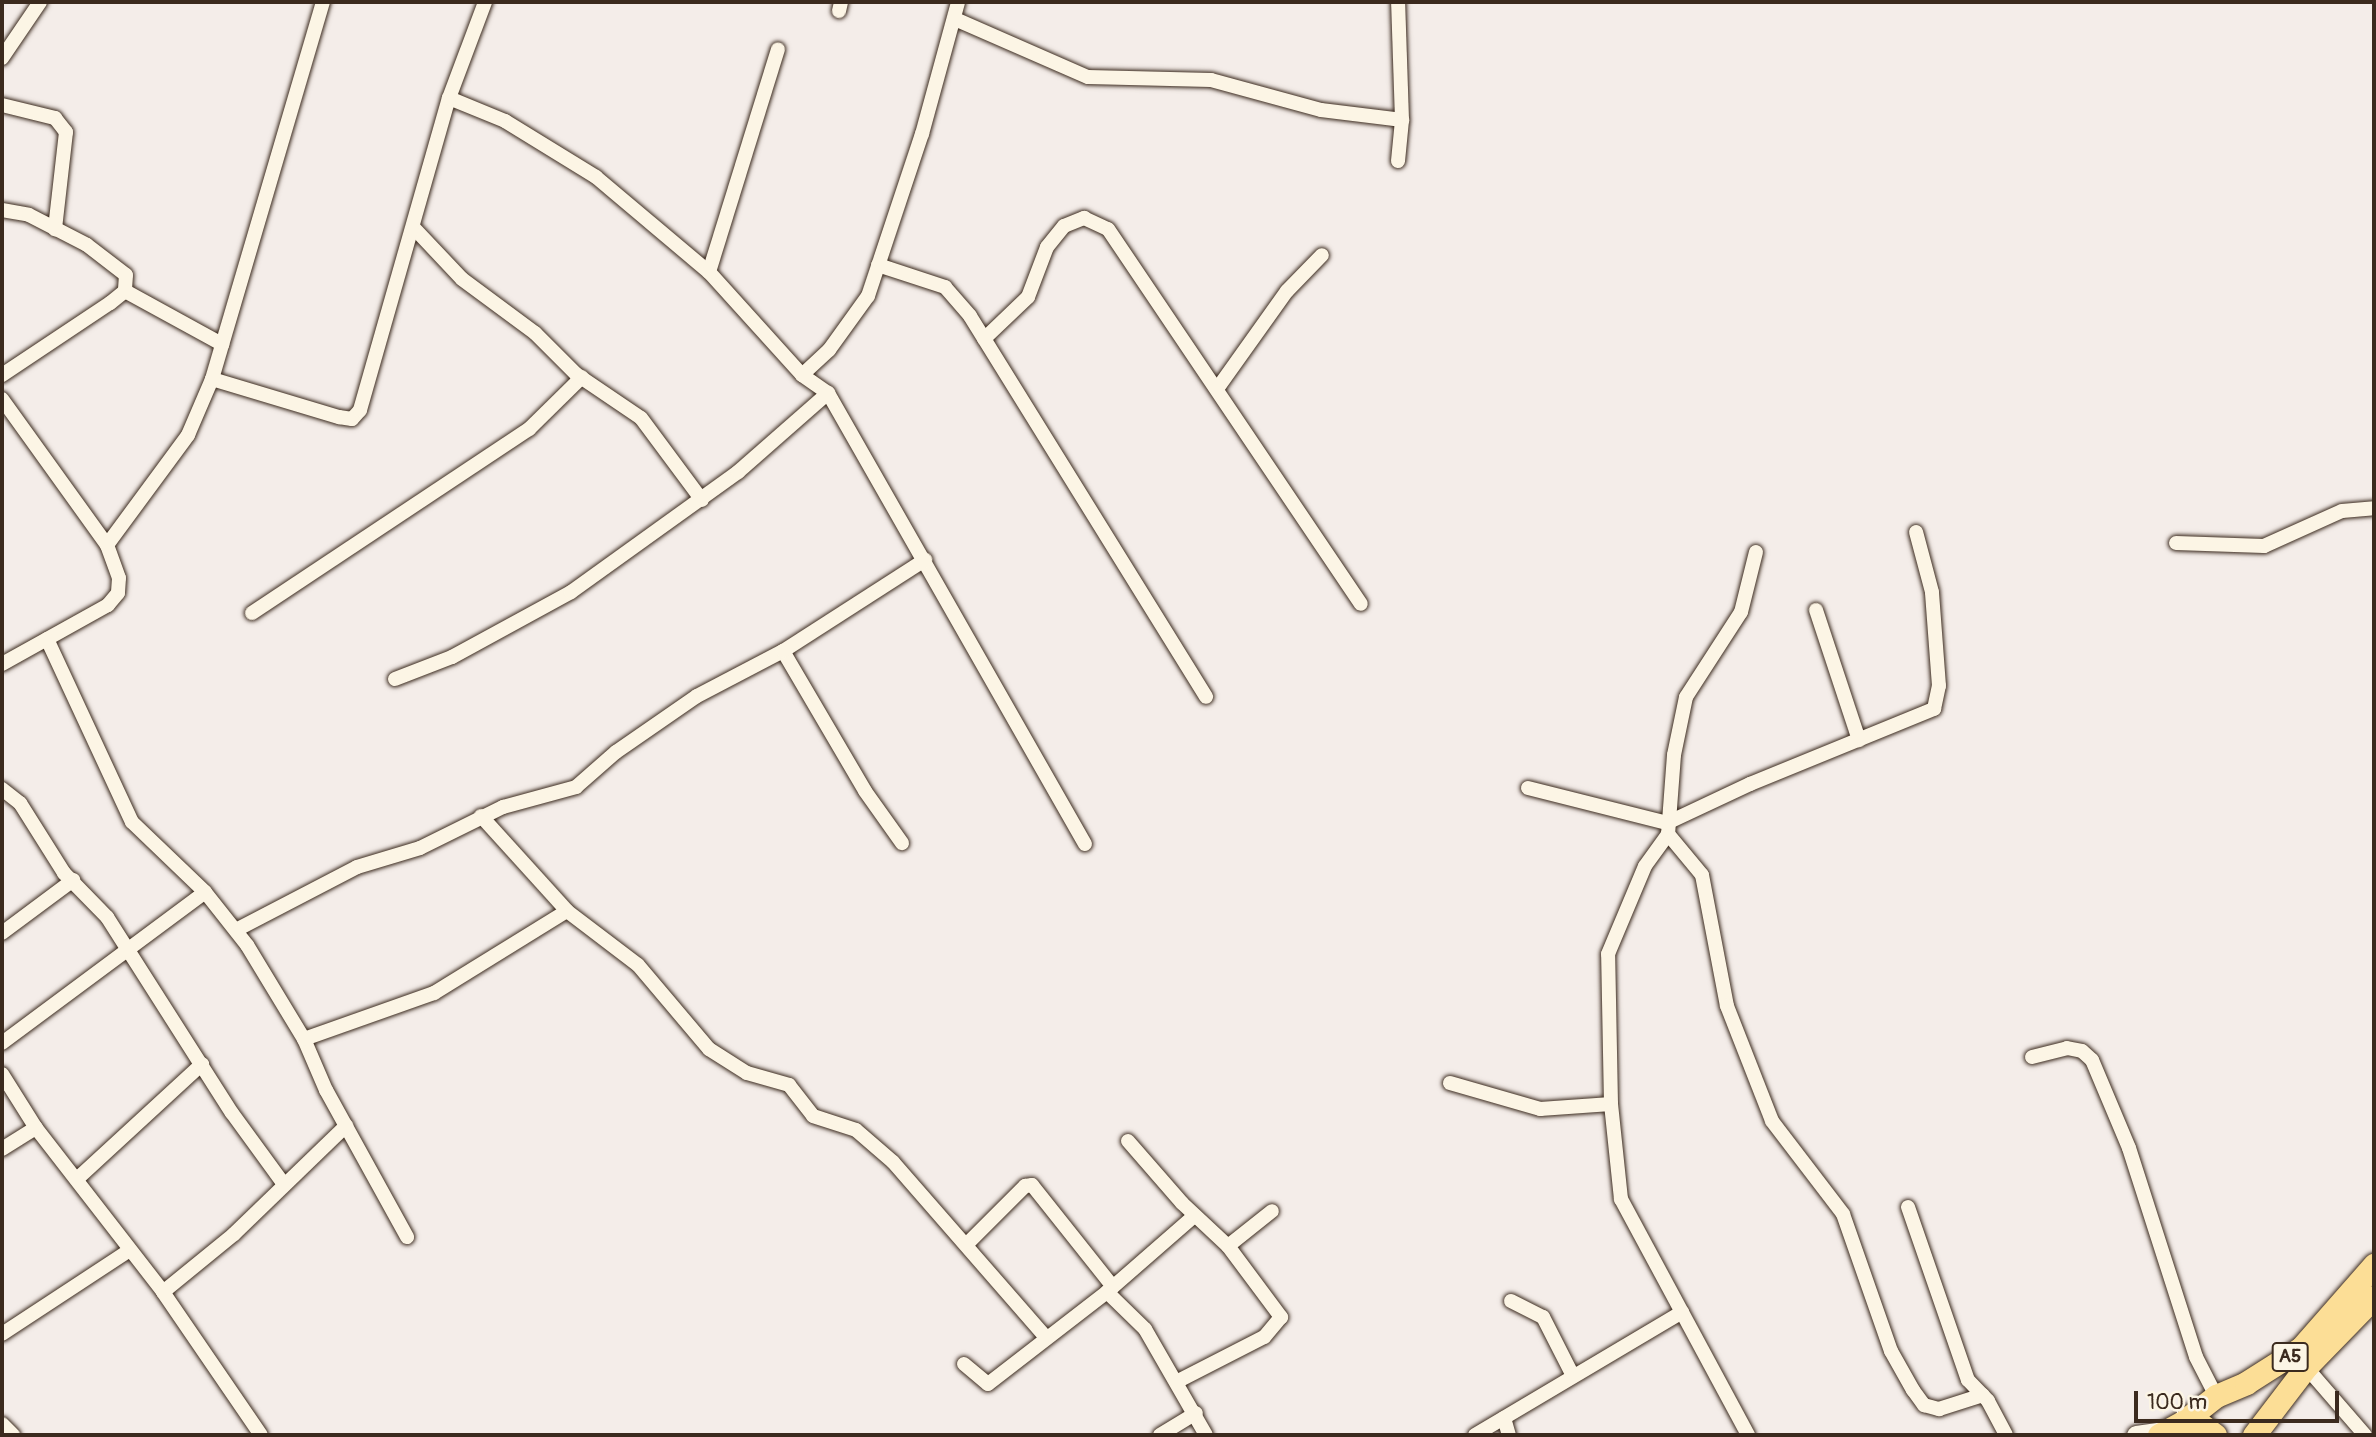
<!DOCTYPE html>
<style>
body{margin:0}
#map{position:relative;width:2376px;height:1437px;overflow:hidden;background:#f4ede9;font-family:Pangolin,sans-serif}
div>[style]{position:absolute}
.roads{filter:drop-shadow(0 0 2px #3b2a1e) drop-shadow(0 0 2px #3b2a1e)}
.minor>*{height:14px;margin:-7px;padding:0 7px;transform-origin:7px;border-radius:7px;background:#fcf5e5}
.secondary>*{height:19px;margin:-9.5px;padding:0 9.5px;transform-origin:9.5px;border-radius:9.5px;background:#fcf5e5}
.trunk>*{height:23px;margin:-11.5px;padding:0 11.5px;transform-origin:11.5px;border-radius:11.5px;background:#fcde96}
span{translate:-50% -50%;white-space:nowrap;text-align:center;line-height:1.15;-webkit-text-stroke:6px #fcf5e5;paint-order:stroke}
.shield-label span{padding:2px 5px;background:#fcf5e5;border:2px solid;border-radius:5px;-webkit-text-stroke-width:0}
.shield-label{font-size:19px;color:#3b2a1e;font-weight:700}
.frame{position:absolute;inset:0;border:4px solid #3b2a1e;pointer-events:none}
.scale{position:absolute;left:2134px;top:1391px;width:205px;height:32px;box-sizing:border-box;border:4px solid #3b2a1e;border-top:0;padding-left:9px;font-size:21px;line-height:24px;white-space:nowrap;color:#3b2a1e;-webkit-text-stroke:5px #fcf5e5;paint-order:stroke}
</style>
<div id="map">
<div class="roads">
<div class="minor">
<div style="left:839px;top:11px;width:9px;rotate:-77deg"></div>
<div style="left:955px;top:19px;width:145px;rotate:23.6deg"></div>
<div style="left:1088px;top:77px;width:123px;rotate:1.4deg"></div>
<div style="left:1211px;top:80px;width:114px;rotate:15.3deg"></div>
<div style="left:1321px;top:110px;width:82px;rotate:7deg"></div>
<div style="left:2px;top:58px;width:68px;rotate:-55.8deg"></div>
<div style="left:449px;top:98px;width:61px;rotate:22.3deg"></div>
<div style="left:505px;top:121px;width:107px;rotate:31.6deg"></div>
<div style="left:596px;top:177px;width:148px;rotate:40.1deg"></div>
<div style="left:709px;top:272px;width:139px;rotate:47.9deg"></div>
<div style="left:802px;top:375px;width:32px;rotate:35deg"></div>
<div style="left:828px;top:393px;width:519px;rotate:60.32deg"></div>
<div style="left:2px;top:105px;width:55px;rotate:13.8deg"></div>
<div style="left:55px;top:118px;width:18px;rotate:52deg"></div>
<div style="left:66px;top:132px;width:98px;rotate:96.5deg"></div>
<div style="left:1398px;top:161px;width:41px;rotate:-84.4deg"></div>
<div style="left:1402px;top:120px;width:118px;rotate:-91.9deg"></div>
<div style="left:2px;top:210px;width:27px;rotate:10deg"></div>
<div style="left:29px;top:215px;width:65px;rotate:27.3deg"></div>
<div style="left:87px;top:245px;width:49px;rotate:37.6deg"></div>
<div style="left:126px;top:275px;width:16px;rotate:94deg"></div>
<div style="left:125px;top:291px;width:19px;rotate:141deg"></div>
<div style="left:110px;top:303px;width:130px;rotate:146.3deg"></div>
<div style="left:413px;top:227px;width:71px;rotate:46.7deg"></div>
<div style="left:462px;top:279px;width:91px;rotate:36.5deg"></div>
<div style="left:535px;top:333px;width:58px;rotate:45deg"></div>
<div style="left:576px;top:374px;width:78px;rotate:34.1deg"></div>
<div style="left:641px;top:418px;width:102px;rotate:53.4deg"></div>
<div style="left:878px;top:265px;width:71px;rotate:18.2deg"></div>
<div style="left:945px;top:287px;width:38px;rotate:49deg"></div>
<div style="left:970px;top:316px;width:448px;rotate:58.2deg"></div>
<div style="left:709px;top:272px;width:233px;rotate:-72.8deg"></div>
<div style="left:125px;top:291px;width:111px;rotate:28.7deg"></div>
<div style="left:984px;top:339px;width:61px;rotate:-43.7deg"></div>
<div style="left:1028px;top:297px;width:53px;rotate:-69.2deg"></div>
<div style="left:1047px;top:247px;width:27px;rotate:-51deg"></div>
<div style="left:1064px;top:226px;width:22px;rotate:-22deg"></div>
<div style="left:1084px;top:218px;width:26px;rotate:25deg"></div>
<div style="left:1108px;top:229px;width:452px;rotate:56deg"></div>
<div style="left:802px;top:375px;width:37px;rotate:-43deg"></div>
<div style="left:829px;top:350px;width:67px;rotate:-54.2deg"></div>
<div style="left:868px;top:296px;width:171px;rotate:-71.6deg"></div>
<div style="left:922px;top:134px;width:137px;rotate:-74.7deg"></div>
<div style="left:212px;top:379px;width:133px;rotate:16.7deg"></div>
<div style="left:339px;top:417px;width:13px;rotate:9deg"></div>
<div style="left:352px;top:419px;width:12px;rotate:-48deg"></div>
<div style="left:360px;top:410px;width:324px;rotate:-74.1deg"></div>
<div style="left:449px;top:98px;width:103px;rotate:-69.4deg"></div>
<div style="left:1217px;top:389px;width:120px;rotate:-54.5deg"></div>
<div style="left:1287px;top:291px;width:50px;rotate:-45.8deg"></div>
<div style="left:2px;top:399px;width:180px;rotate:54.3deg"></div>
<div style="left:107px;top:545px;width:35px;rotate:70deg"></div>
<div style="left:119px;top:578px;width:15px;rotate:94deg"></div>
<div style="left:118px;top:593px;width:16px;rotate:130deg"></div>
<div style="left:108px;top:605px;width:121px;rotate:150.9deg"></div>
<div style="left:2176px;top:543px;width:88px;rotate:2deg"></div>
<div style="left:2264px;top:546px;width:85px;rotate:-24.2deg"></div>
<div style="left:2342px;top:511px;width:32px;rotate:-5deg"></div>
<div style="left:107px;top:545px;width:137px;rotate:-53.6deg"></div>
<div style="left:188px;top:435px;width:61px;rotate:-66.8deg"></div>
<div style="left:212px;top:379px;width:393px;rotate:-73.6deg"></div>
<div style="left:1756px;top:552px;width:62px;rotate:104deg"></div>
<div style="left:1741px;top:612px;width:101px;rotate:122.9deg"></div>
<div style="left:1686px;top:697px;width:59px;rotate:101.7deg"></div>
<div style="left:1674px;top:755px;width:79px;rotate:94.3deg"></div>
<div style="left:1668px;top:834px;width:53px;rotate:50.3deg"></div>
<div style="left:1702px;top:875px;width:133px;rotate:79.2deg"></div>
<div style="left:1727px;top:1006px;width:123px;rotate:68.6deg"></div>
<div style="left:1772px;top:1121px;width:117px;rotate:52.6deg"></div>
<div style="left:1843px;top:1214px;width:145px;rotate:70.7deg"></div>
<div style="left:1891px;top:1351px;width:45px;rotate:60.6deg"></div>
<div style="left:1913px;top:1390px;width:19px;rotate:54deg"></div>
<div style="left:1924px;top:1405px;width:16px;rotate:15deg"></div>
<div style="left:1939px;top:1409px;width:46px;rotate:-17.7deg"></div>
<div style="left:1816px;top:610px;width:137px;rotate:71.7deg"></div>
<div style="left:252px;top:613px;width:333px;rotate:-33.6deg"></div>
<div style="left:529px;top:429px;width:74px;rotate:-44.5deg"></div>
<div style="left:47px;top:639px;width:202px;rotate:65.1deg"></div>
<div style="left:132px;top:822px;width:101px;rotate:43.8deg"></div>
<div style="left:205px;top:892px;width:68px;rotate:51.6deg"></div>
<div style="left:247px;top:945px;width:110px;rotate:58.8deg"></div>
<div style="left:304px;top:1039px;width:56px;rotate:66.7deg"></div>
<div style="left:326px;top:1090px;width:168px;rotate:61.1deg"></div>
<div style="left:783px;top:651px;width:162px;rotate:59.6deg"></div>
<div style="left:865px;top:791px;width:64px;rotate:54.6deg"></div>
<div style="left:395px;top:679px;width:61px;rotate:-21.1deg"></div>
<div style="left:452px;top:657px;width:136px;rotate:-28.6deg"></div>
<div style="left:571px;top:592px;width:206px;rotate:-35.7deg"></div>
<div style="left:738px;top:472px;width:120px;rotate:-41.3deg"></div>
<div style="left:1528px;top:788px;width:143px;rotate:14.1deg"></div>
<div style="left:1667px;top:823px;width:92px;rotate:-25.2deg"></div>
<div style="left:1750px;top:784px;width:199px;rotate:-22.2deg"></div>
<div style="left:1934px;top:709px;width:24px;rotate:-78deg"></div>
<div style="left:1939px;top:686px;width:94px;rotate:-94.3deg"></div>
<div style="left:1932px;top:592px;width:62px;rotate:-104.9deg"></div>
<div style="left:2px;top:789px;width:23px;rotate:38deg"></div>
<div style="left:20px;top:803px;width:83px;rotate:57.8deg"></div>
<div style="left:64px;top:873px;width:62px;rotate:45.7deg"></div>
<div style="left:107px;top:917px;width:232px;rotate:57.5deg"></div>
<div style="left:232px;top:1113px;width:87px;rotate:53.9deg"></div>
<div style="left:481px;top:816px;width:128px;rotate:47.8deg"></div>
<div style="left:567px;top:911px;width:89px;rotate:37.3deg"></div>
<div style="left:638px;top:965px;width:110px;rotate:49.8deg"></div>
<div style="left:709px;top:1049px;width:45px;rotate:32.3deg"></div>
<div style="left:747px;top:1073px;width:44px;rotate:15.9deg"></div>
<div style="left:789px;top:1085px;width:39px;rotate:52deg"></div>
<div style="left:813px;top:1116px;width:45px;rotate:18deg"></div>
<div style="left:856px;top:1130px;width:49px;rotate:40.9deg"></div>
<div style="left:893px;top:1162px;width:231px;rotate:48.9deg"></div>
<div style="left:236px;top:930px;width:136px;rotate:-27.5deg"></div>
<div style="left:357px;top:867px;width:66px;rotate:-16.8deg"></div>
<div style="left:420px;top:848px;width:93px;rotate:-26.3deg"></div>
<div style="left:503px;top:807px;width:76px;rotate:-15.3deg"></div>
<div style="left:576px;top:787px;width:53px;rotate:-41.2deg"></div>
<div style="left:616px;top:752px;width:98px;rotate:-34.7deg"></div>
<div style="left:697px;top:696px;width:97px;rotate:-27.6deg"></div>
<div style="left:783px;top:651px;width:169px;rotate:-32.7deg"></div>
<div style="left:2px;top:933px;width:89px;rotate:-36.7deg"></div>
<div style="left:304px;top:1039px;width:138px;rotate:-19.5deg"></div>
<div style="left:434px;top:993px;width:156px;rotate:-31.7deg"></div>
<div style="left:2px;top:1043px;width:253px;rotate:-36.6deg"></div>
<div style="left:2032px;top:1057px;width:36px;rotate:-14deg"></div>
<div style="left:2067px;top:1048px;width:15px;rotate:11deg"></div>
<div style="left:2082px;top:1051px;width:13px;rotate:42deg"></div>
<div style="left:2092px;top:1060px;width:95px;rotate:67.2deg"></div>
<div style="left:2129px;top:1148px;width:219px;rotate:72.2deg"></div>
<div style="left:2196px;top:1357px;width:44px;rotate:62.9deg"></div>
<div style="left:2px;top:1074px;width:64px;rotate:57.8deg"></div>
<div style="left:36px;top:1128px;width:207px;rotate:52.2deg"></div>
<div style="left:163px;top:1292px;width:173px;rotate:55.6deg"></div>
<div style="left:1450px;top:1083px;width:94px;rotate:16.1deg"></div>
<div style="left:1540px;top:1109px;width:71px;rotate:-4deg"></div>
<div style="left:1611px;top:1104px;width:96px;rotate:84deg"></div>
<div style="left:1621px;top:1199px;width:268px;rotate:61.7deg"></div>
<div style="left:1611px;top:1104px;width:150px;rotate:-91.1deg"></div>
<div style="left:1608px;top:954px;width:95px;rotate:-67.2deg"></div>
<div style="left:1645px;top:866px;width:39px;rotate:-54deg"></div>
<div style="left:1128px;top:1141px;width:82px;rotate:48.9deg"></div>
<div style="left:1182px;top:1203px;width:63px;rotate:43.1deg"></div>
<div style="left:1228px;top:1246px;width:89px;rotate:53.3deg"></div>
<div style="left:1281px;top:1317px;width:26px;rotate:130deg"></div>
<div style="left:1264px;top:1337px;width:97px;rotate:152.9deg"></div>
<div style="left:2px;top:1149px;width:40px;rotate:-32deg"></div>
<div style="left:77px;top:1179px;width:170px;rotate:-42.6deg"></div>
<div style="left:1908px;top:1207px;width:183px;rotate:70.9deg"></div>
<div style="left:1968px;top:1380px;width:29px;rotate:46deg"></div>
<div style="left:1988px;top:1401px;width:38px;rotate:62deg"></div>
<div style="left:968px;top:1243px;width:81px;rotate:-45deg"></div>
<div style="left:1025px;top:1186px;width:7px;rotate:-8deg"></div>
<div style="left:1032px;top:1185px;width:130px;rotate:51.5deg"></div>
<div style="left:1228px;top:1246px;width:56px;rotate:-38.5deg"></div>
<div style="left:163px;top:1292px;width:92px;rotate:-39.2deg"></div>
<div style="left:234px;top:1234px;width:156px;rotate:-44deg"></div>
<div style="left:1107px;top:1292px;width:53px;rotate:44.2deg"></div>
<div style="left:1145px;top:1329px;width:122px;rotate:60.1deg"></div>
<div style="left:1511px;top:1301px;width:36px;rotate:27deg"></div>
<div style="left:1543px;top:1317px;width:66px;rotate:63deg"></div>
<div style="left:2px;top:1334px;width:153px;rotate:-33.3deg"></div>
<div style="left:964px;top:1364px;width:31px;rotate:40deg"></div>
<div style="left:988px;top:1384px;width:150px;rotate:-37.7deg"></div>
<div style="left:1107px;top:1292px;width:116px;rotate:-41.1deg"></div>
<div style="left:2306px;top:1367px;width:90px;rotate:49.1deg"></div>
<div style="left:1504px;top:1418px;width:18px;rotate:74deg"></div>
<div style="left:2px;top:1424px;width:16px;rotate:45deg"></div>
<div style="left:1160px;top:1435px;width:42px;rotate:-31.4deg"></div>
<div style="left:1475px;top:1435px;width:241px;rotate:-30.7deg"></div>
</div>
<div class="secondary">
<div style="left:2136px;top:1435px;width:27px;rotate:-8deg"></div>
</div>
<div class="trunk">
<div style="left:2184px;top:1421px;width:41px;rotate:-38deg"></div>
<div style="left:2216px;top:1396px;width:33px;rotate:-23deg"></div>
<div style="left:2246px;top:1383px;width:65px;rotate:-32.5deg"></div>
<div style="left:2301px;top:1348px;width:111px;rotate:-48.7deg"></div>
<div style="left:2159px;top:1435px;width:29px;rotate:-29deg"></div>
<div style="left:2184px;top:1421px;width:15px;rotate:8deg"></div>
<div style="left:2199px;top:1423px;width:20px;rotate:37deg"></div>
<div style="left:2254px;top:1435px;width:86px;rotate:-52.6deg"></div>
<div style="left:2306px;top:1367px;width:98px;rotate:-45.8deg"></div>
</div>
</div>
<div class="shield-label">
<span style="left:2290px;top:1357px">A5</span>
</div>
<div class="frame"></div>
<div class="scale">100 m</div>
</div>
